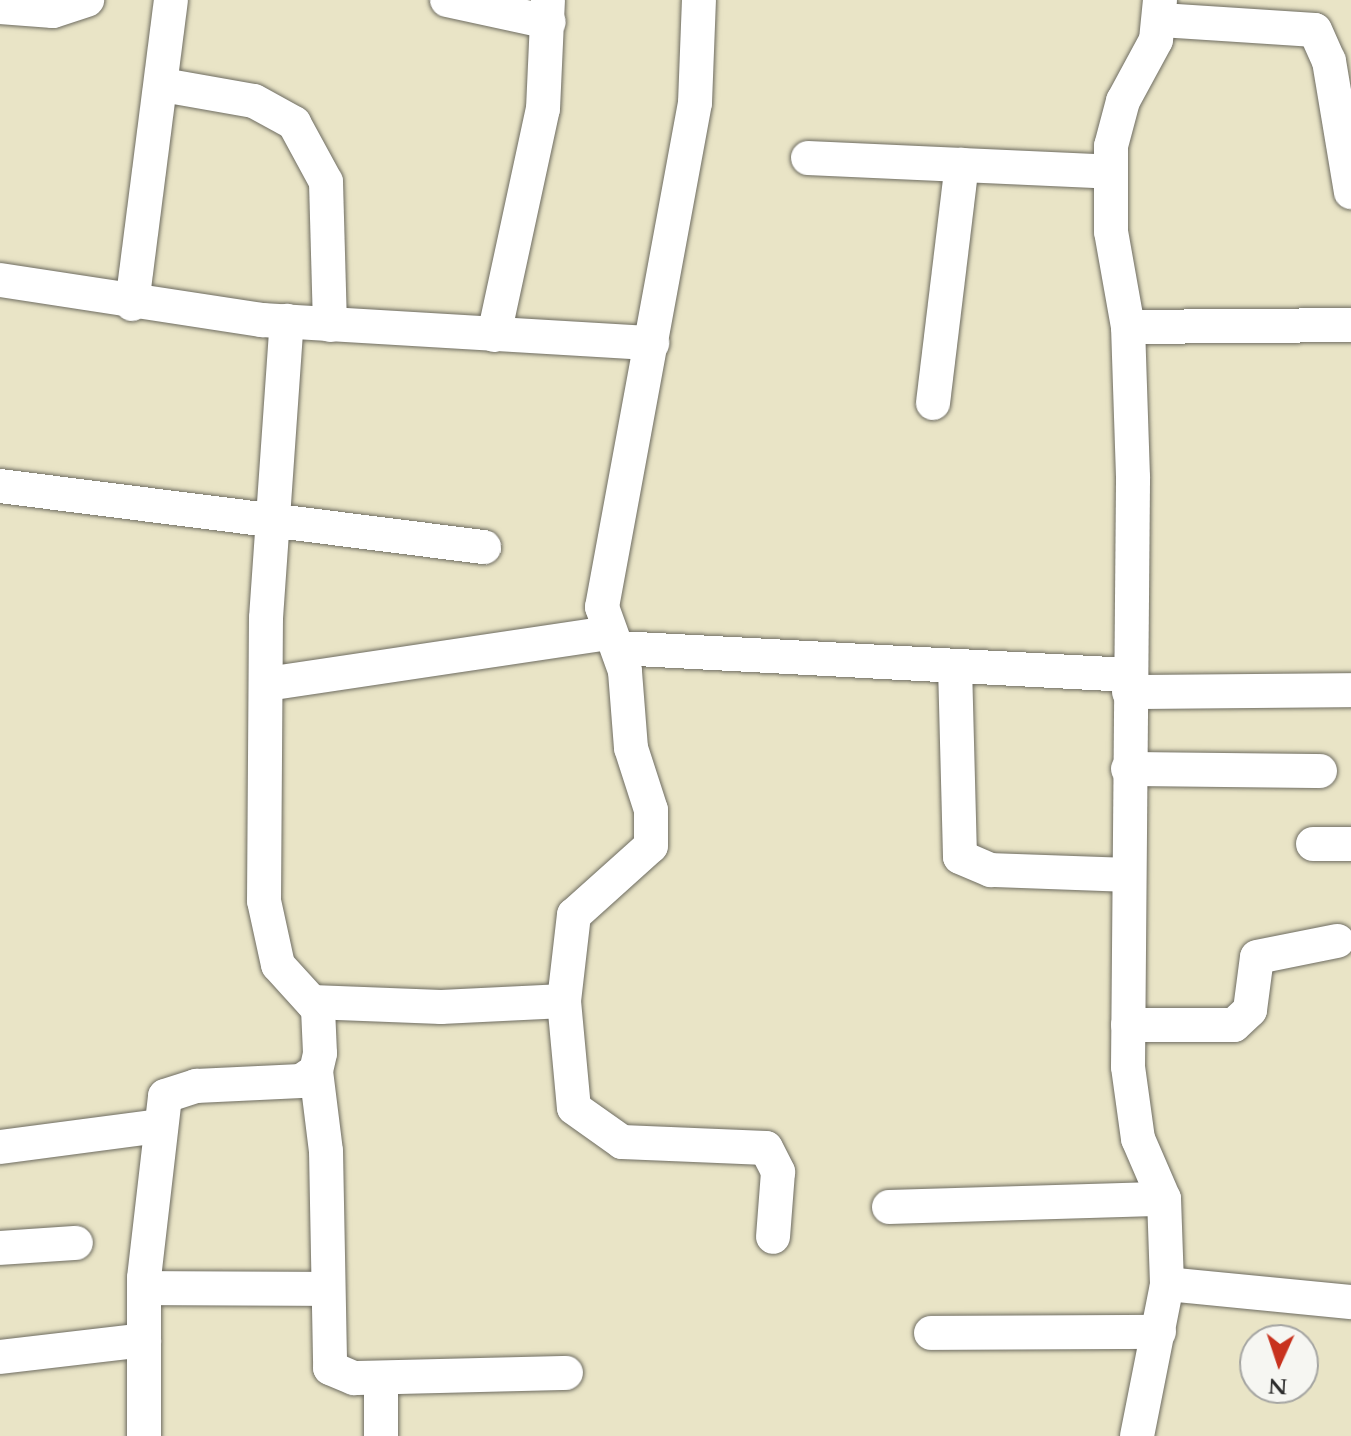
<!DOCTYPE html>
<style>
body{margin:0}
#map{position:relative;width:1351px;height:1436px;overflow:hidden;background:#e9e4c6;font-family:Cardo,serif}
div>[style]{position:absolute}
.roads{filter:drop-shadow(0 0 2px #6e6c61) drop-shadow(0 0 2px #6e6c61)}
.street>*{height:34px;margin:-17px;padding:0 17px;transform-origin:17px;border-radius:17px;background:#fff}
span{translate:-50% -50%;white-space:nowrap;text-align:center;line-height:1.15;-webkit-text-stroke:7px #f6f6f2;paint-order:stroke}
.north{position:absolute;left:1239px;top:1324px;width:80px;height:80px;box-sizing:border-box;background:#f6f6f2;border:2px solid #a5a5a2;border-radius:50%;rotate:183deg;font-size:22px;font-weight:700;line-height:32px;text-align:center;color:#2b2b2b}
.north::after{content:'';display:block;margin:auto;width:28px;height:36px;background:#c8321e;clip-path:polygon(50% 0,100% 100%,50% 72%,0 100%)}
</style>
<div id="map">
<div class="roads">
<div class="street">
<div style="left:447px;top:0;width:104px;rotate:12.2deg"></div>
<div style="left:0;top:7px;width:53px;rotate:4.3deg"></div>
<div style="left:53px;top:11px;width:36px;rotate:-18deg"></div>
<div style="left:1161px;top:20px;width:154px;rotate:3.7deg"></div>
<div style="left:1315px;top:30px;width:34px;rotate:66deg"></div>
<div style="left:1329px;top:61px;width:133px;rotate:80.5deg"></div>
<div style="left:163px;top:85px;width:92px;rotate:10deg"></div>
<div style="left:254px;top:101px;width:46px;rotate:28.8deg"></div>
<div style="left:294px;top:123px;width:67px;rotate:61.5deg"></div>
<div style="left:326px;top:182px;width:143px;rotate:88.4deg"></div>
<div style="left:808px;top:158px;width:303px;rotate:2.6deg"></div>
<div style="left:0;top:280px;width:265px;rotate:8.7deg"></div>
<div style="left:262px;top:320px;width:391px;rotate:3.4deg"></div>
<div style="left:132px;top:304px;width:306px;rotate:-82.7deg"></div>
<div style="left:1128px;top:327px;width:223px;rotate:-0.5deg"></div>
<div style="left:494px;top:335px;width:231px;rotate:-77.8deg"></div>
<div style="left:543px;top:109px;width:109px;rotate:-87.4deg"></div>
<div style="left:933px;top:403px;width:240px;rotate:-83.1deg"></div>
<div style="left:0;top:486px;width:488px;rotate:7.2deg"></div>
<div style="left:618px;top:648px;width:512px;rotate:3.02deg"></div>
<div style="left:955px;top:666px;width:191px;rotate:88.5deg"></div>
<div style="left:960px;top:857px;width:34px;rotate:23deg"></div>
<div style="left:991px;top:870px;width:136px;rotate:2.1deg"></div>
<div style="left:267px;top:684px;width:347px;rotate:-8.5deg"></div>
<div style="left:1129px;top:692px;width:222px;rotate:-0.5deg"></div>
<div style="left:1128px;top:769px;width:192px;rotate:0.6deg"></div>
<div style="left:1313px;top:844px;width:38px"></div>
<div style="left:564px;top:1001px;width:107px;rotate:84.7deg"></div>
<div style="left:574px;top:1108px;width:59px;rotate:35.3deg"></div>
<div style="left:622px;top:1142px;width:144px;rotate:2.4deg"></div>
<div style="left:766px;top:1148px;width:27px;rotate:63deg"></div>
<div style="left:778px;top:1172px;width:65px;rotate:94.4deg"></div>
<div style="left:312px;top:1002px;width:129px;rotate:2.2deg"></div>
<div style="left:441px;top:1007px;width:123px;rotate:-2.8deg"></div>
<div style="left:564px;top:1001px;width:87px;rotate:-83.4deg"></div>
<div style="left:574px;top:915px;width:103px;rotate:-41.9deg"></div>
<div style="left:651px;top:846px;width:36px;rotate:-90deg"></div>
<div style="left:651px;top:810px;width:65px;rotate:-107.9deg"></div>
<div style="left:631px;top:748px;width:77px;rotate:-94.5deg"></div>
<div style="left:625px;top:671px;width:68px;rotate:-109.8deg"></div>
<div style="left:602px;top:607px;width:513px;rotate:-79.55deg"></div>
<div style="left:695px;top:103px;width:103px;rotate:-87.8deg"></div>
<div style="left:1128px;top:1025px;width:106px"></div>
<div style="left:1234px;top:1025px;width:22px;rotate:-43deg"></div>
<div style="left:1250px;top:1010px;width:53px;rotate:-82.5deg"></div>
<div style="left:1257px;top:957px;width:82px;rotate:-11.3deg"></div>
<div style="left:316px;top:1071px;width:81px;rotate:82.9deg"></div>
<div style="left:326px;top:1151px;width:217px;rotate:88.9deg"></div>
<div style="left:330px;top:1368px;width:26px;rotate:23deg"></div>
<div style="left:354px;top:1378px;width:212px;rotate:-1.4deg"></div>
<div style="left:0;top:1147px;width:161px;rotate:-7.5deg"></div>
<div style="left:889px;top:1207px;width:275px;rotate:-1.7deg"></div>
<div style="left:0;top:1248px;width:76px;rotate:-3.8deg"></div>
<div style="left:1167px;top:1284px;width:185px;rotate:5.6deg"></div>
<div style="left:144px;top:1288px;width:182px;rotate:0.3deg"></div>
<div style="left:931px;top:1333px;width:228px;rotate:-0.3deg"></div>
<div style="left:0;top:1357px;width:145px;rotate:-6.7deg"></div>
<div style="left:381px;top:1378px;width:58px;rotate:90deg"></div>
<div style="left:144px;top:1436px;width:158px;rotate:-90deg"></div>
<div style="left:144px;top:1278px;width:183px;rotate:-83.4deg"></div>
<div style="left:165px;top:1096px;width:33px;rotate:-18deg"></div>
<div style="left:196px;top:1086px;width:105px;rotate:-2.7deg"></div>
<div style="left:301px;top:1081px;width:18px;rotate:-34deg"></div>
<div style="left:316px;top:1071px;width:18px;rotate:-77deg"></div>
<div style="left:320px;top:1053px;width:44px;rotate:-92.6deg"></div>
<div style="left:318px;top:1009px;width:59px;rotate:-132.3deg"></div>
<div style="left:278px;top:965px;width:66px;rotate:-102.3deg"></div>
<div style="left:264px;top:901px;width:283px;rotate:-89.6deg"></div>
<div style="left:266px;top:618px;width:298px;rotate:-86deg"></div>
<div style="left:1137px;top:1436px;width:155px;rotate:-78.8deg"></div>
<div style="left:1167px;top:1284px;width:85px;rotate:-92deg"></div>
<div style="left:1164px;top:1199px;width:65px;rotate:-113.4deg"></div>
<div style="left:1138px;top:1139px;width:73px;rotate:-97.9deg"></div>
<div style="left:1128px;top:1067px;width:590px;rotate:-89.51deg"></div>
<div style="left:1133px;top:477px;width:150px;rotate:-91.9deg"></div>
<div style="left:1128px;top:327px;width:97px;rotate:-100.1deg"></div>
<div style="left:1111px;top:232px;width:86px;rotate:-90deg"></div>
<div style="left:1111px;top:146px;width:47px;rotate:-75.1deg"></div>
<div style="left:1123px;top:101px;width:69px;rotate:-61.6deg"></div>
<div style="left:1156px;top:40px;width:40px;rotate:-84.3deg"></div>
</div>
</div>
<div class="north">N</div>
</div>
